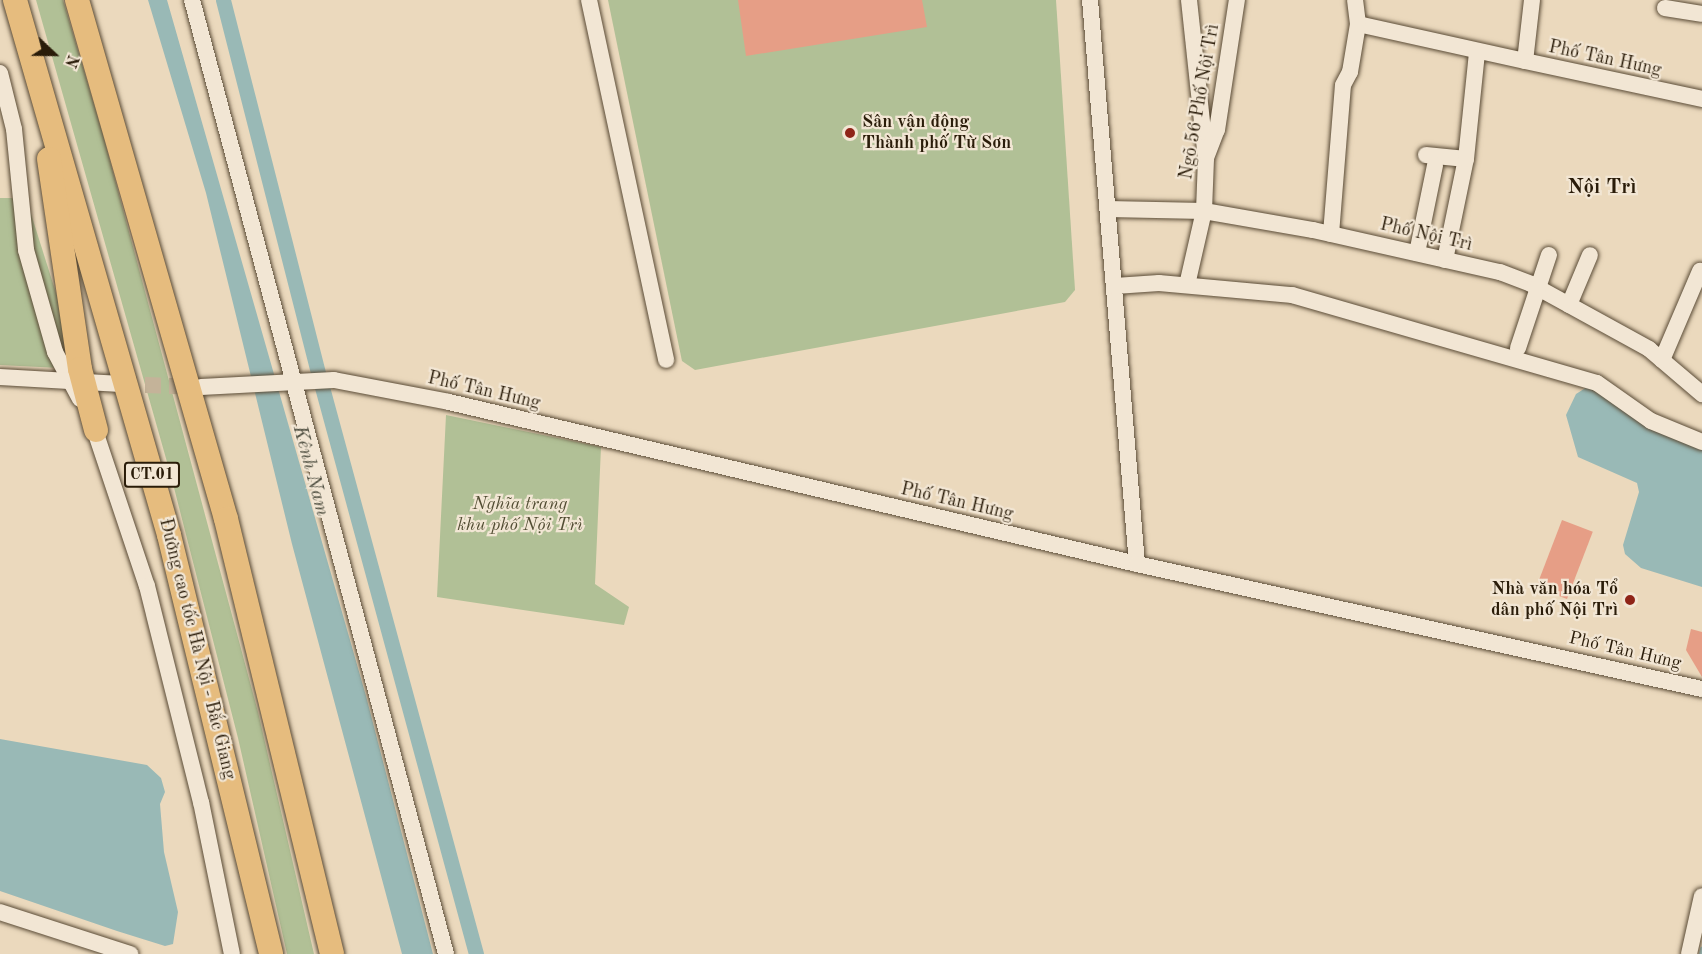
<!DOCTYPE html>
<meta charset="utf-8">
<style>
body{margin:0}
#map{position:relative;width:1702px;height:954px;overflow:hidden;background:#ebd9bd;font-family:"Old Standard TT",serif}
div>[style]{position:absolute}
.green>*{inset:0;background:#b1c096}
.water>*{inset:0;background:#99b9b6}
.stream>*{height:4.5px;margin:-2.25px;padding:0 2.25px;transform-origin:2.25px;border-radius:2.25px;background:#99b9b6}
.canal>*{height:15px;margin:-7.5px;padding:0 7.5px;transform-origin:7.5px;border-radius:7.5px;background:#99b9b6}
.building>*{inset:0;background:#e69e86;transform-origin:0 0}
.minor-tunnel>*{height:16px;margin-top:-8px;transform-origin:0;background:repeating-linear-gradient(90deg,#c4b399 0 16px,transparent 0 24px)}
.roads{filter:drop-shadow(0 0 2px #5a4b36) drop-shadow(0 0 2px #5a4b36)}
.minor>*{height:16px;margin:-8px;padding:0 8px;transform-origin:8px;border-radius:8px;background:#f2e6d4}
.highway>*{height:24px;margin:-12px;padding:0 12px;transform-origin:12px;border-radius:12px;background:#e6bc7e}
.dots>*{width:16px;height:16px;translate:-50% -50%;box-sizing:border-box;border:3px solid #f2e6d4;border-radius:50%}
span{translate:-50% -50%;white-space:nowrap;text-align:center;line-height:1.15;-webkit-text-stroke:4.5px #f2e6d4;paint-order:stroke}
.shield-label span{padding:2px 4px;background:#f2e6d4;border:2px solid;border-radius:4px;-webkit-text-stroke-width:0}
.shield-label{font-size:16px;color:#2a1c09;font-weight:700}
.street-label{font-size:18px;color:#2a1c09}
.poi-label{font-size:18px;color:#2a1c09;font-weight:700}
.left{translate:0 -50%;text-align:left}
.right{translate:-100% -50%;text-align:right}
.park-label{font-size:18px;color:#524d33;font-style:italic}
.water-label{font-size:20px;color:#4b4b3d;font-style:italic}
.quarter-label{font-size:21px;color:#2a1c09;font-weight:700}
.north{position:absolute;left:24px;top:24px;width:60px;height:60px;-webkit-text-stroke:4px #f2e6d4;paint-order:stroke;rotate:112deg;font-size:16px;font-weight:700;line-height:24px;text-align:center;color:#2a1c09}
.north::after{content:'';display:block;margin:auto;width:21px;height:27px;background:#2a1c09;clip-path:polygon(50% 0,100% 100%,50% 72%,0 100%)}
</style>
<div id="map">
<div class="green">
<div style="clip-path:polygon(36px 0,63px 0,103px 135px,258px 712px,314px 954px,287px 954px,238px 738px,171px 476px)"></div>
<div style="clip-path:polygon(608px 0,1056px 0,1075px 290px,1065px 302px,695px 370px,682px 361px)"></div>
<div style="clip-path:polygon(0 198px,26px 198px,80px 369px,0 365px)"></div>
<div style="clip-path:polygon(446px 415px,601px 447px,595px 584px,629px 607px,624px 625px,437px 597px)"></div>
</div>
<div class="water">
<div style="clip-path:polygon(148px 0,167px 0,366px 696px,433px 954px,402px 954px,292px 544px,206px 193px)"></div>
<div style="clip-path:polygon(1587px 387px,1702px 448px,1702px 587px,1641px 568px,1625px 554px,1623px 545px,1639px 492px,1637px 483px,1578px 457px,1566px 415px,1576px 394px)"></div>
<div style="clip-path:polygon(0 739px,147px 765px,161px 778px,165px 792px,160px 804px,164px 852px,178px 912px,173px 944px,165px 946px,117px 931px,0 891px)"></div>
</div>
<div class="stream">
<div style="left:1701px;top:954px;width:5px;rotate:-79deg"></div>
</div>
<div class="canal">
<div style="left:223px;top:0;width:388px;rotate:75.7deg"></div>
<div style="left:319px;top:376px;width:599px;rotate:74.8deg"></div>
</div>
<div class="building">
<div style="clip-path:polygon(738px 0,922px 0,927px 27px,746px 56px)"></div>
<div style="left:1562px;top:520px;width:33px;height:72px;rotate:21deg"></div>
<div style="clip-path:polygon(1691px 629px,1702px 632px,1702px 677px,1686px 650px)"></div>
</div>
<div class="minor-tunnel">
<div style="left:121px;top:384px;width:76px;rotate:2.3deg"></div>
</div>
<div class="roads">
<div class="minor">
<div style="left:192px;top:0;width:987px;rotate:75.09deg"></div>
<div style="left:589px;top:0;width:368px;rotate:77.9deg"></div>
<div style="left:1090px;top:0;width:566px;rotate:85.24deg"></div>
<div style="left:1189px;top:0;width:159px;rotate:83.9deg"></div>
<div style="left:1532px;top:0;width:61px;rotate:96.5deg"></div>
<div style="left:1525px;top:61px;width:181px;rotate:12.1deg"></div>
<div style="left:1665px;top:8px;width:37px;rotate:9deg"></div>
<div style="left:1358px;top:24px;width:171px;rotate:12.5deg"></div>
<div style="left:0;top:73px;width:58px;rotate:76deg"></div>
<div style="left:14px;top:129px;width:122px;rotate:84.3deg"></div>
<div style="left:26px;top:250px;width:106px;rotate:74.1deg"></div>
<div style="left:55px;top:352px;width:53px;rotate:62deg"></div>
<div style="left:1426px;top:155px;width:40px;rotate:5.7deg"></div>
<div style="left:1108px;top:209px;width:96px;rotate:1.2deg"></div>
<div style="left:1204px;top:211px;width:111px;rotate:9.9deg"></div>
<div style="left:1313px;top:230px;width:192px;rotate:12.7deg"></div>
<div style="left:1500px;top:272px;width:33px;rotate:21deg"></div>
<div style="left:1531px;top:284px;width:135px;rotate:28.8deg"></div>
<div style="left:1649px;top:349px;width:70px;rotate:40.3deg"></div>
<div style="left:1331px;top:234px;width:149px;rotate:-85.4deg"></div>
<div style="left:1343px;top:85px;width:15px;rotate:-62deg"></div>
<div style="left:1350px;top:72px;width:49px;rotate:-80.5deg"></div>
<div style="left:1358px;top:24px;width:24px;rotate:-97deg"></div>
<div style="left:1417px;top:253px;width:90px;rotate:-78.4deg"></div>
<div style="left:1445px;top:260px;width:103px;rotate:-78.3deg"></div>
<div style="left:1466px;top:159px;width:108px;rotate:-84.1deg"></div>
<div style="left:1187px;top:285px;width:76px;rotate:-77.1deg"></div>
<div style="left:1204px;top:211px;width:53px;rotate:-87.8deg"></div>
<div style="left:1206px;top:158px;width:30px;rotate:-69deg"></div>
<div style="left:1217px;top:130px;width:132px;rotate:-81.3deg"></div>
<div style="left:1115px;top:286px;width:44px;rotate:-3.9deg"></div>
<div style="left:1159px;top:283px;width:134px;rotate:5.2deg"></div>
<div style="left:1292px;top:295px;width:317px;rotate:16.1deg"></div>
<div style="left:1597px;top:383px;width:66px;rotate:35.1deg"></div>
<div style="left:1651px;top:421px;width:55px;rotate:22.4deg"></div>
<div style="left:1569px;top:305px;width:54px;rotate:-67.2deg"></div>
<div style="left:1518px;top:348px;width:98px;rotate:-71.6deg"></div>
<div style="left:1662px;top:360px;width:97px;rotate:-66.9deg"></div>
<div style="left:0;top:377px;width:121px;rotate:3.3deg"></div>
<div style="left:201px;top:387px;width:133px;rotate:-3deg"></div>
<div style="left:334px;top:380px;width:117px;rotate:10.8deg"></div>
<div style="left:449px;top:402px;width:707px;rotate:13.25deg"></div>
<div style="left:1137px;top:564px;width:579px;rotate:12.48deg"></div>
<div style="left:92px;top:422px;width:173px;rotate:71.5deg"></div>
<div style="left:147px;top:586px;width:223px;rotate:76deg"></div>
<div style="left:201px;top:802px;width:155px;rotate:78.5deg"></div>
<div style="left:0;top:912px;width:137px;rotate:17.9deg"></div>
<div style="left:1689px;top:954px;width:59px;rotate:-77.4deg"></div>
</div>
<div class="highway">
<div style="left:15px;top:0;width:557px;rotate:73.94deg"></div>
<div style="left:169px;top:535px;width:431px;rotate:76.3deg"></div>
<div style="left:77px;top:0;width:540px;rotate:73.98deg"></div>
<div style="left:226px;top:519px;width:448px;rotate:76.3deg"></div>
<div style="left:49px;top:159px;width:212px;rotate:81.6deg"></div>
<div style="left:80px;top:369px;width:63px;rotate:75.3deg"></div>
</div>
</div>
<div class="dots">
<div style="left:850px;top:133px;background:#8f2418"></div>
<div style="left:1630px;top:600px;background:#8f2418"></div>
</div>
<div class="shield-label">
<span style="left:152px;top:475px">CT.01</span>
</div>
<div class="street-label">
<span style="left:1605px;top:59px;rotate:12deg">Phố Tân Hưng</span>
<span style="left:1200px;top:102px;rotate:-80deg">Ngõ 56 Phố Nội Trì</span>
<span style="left:1426px;top:235px;rotate:13deg">Phố Nội Trì</span>
<span style="left:484px;top:391px;rotate:13deg">Phố Tân Hưng</span>
<span style="left:957px;top:502px;rotate:13deg">Phố Tân Hưng</span>
<span style="left:197px;top:649px;rotate:76deg">Đường cao tốc Hà Nội - Bắc Giang</span>
<span style="left:1625px;top:651px;rotate:13deg">Phố Tân Hưng</span>
</div>
<div class="poi-label">
<span class="left" style="left:862px;top:133px">Sân vận động<br>Thành phố Từ Sơn</span>
<span class="right" style="left:1618px;top:600px">Nhà văn hóa Tổ<br>dân phố Nội Trì</span>
</div>
<div class="park-label">
<span style="left:520px;top:515px">Nghĩa trang<br>khu phố Nội Trì</span>
</div>
<div class="water-label">
<span style="left:310px;top:471px;rotate:75deg">Kênh Nam</span>
</div>
<div class="quarter-label">
<span style="left:1602px;top:188px">Nội Trì</span>
</div>
<div class="north">N</div>
</div>
